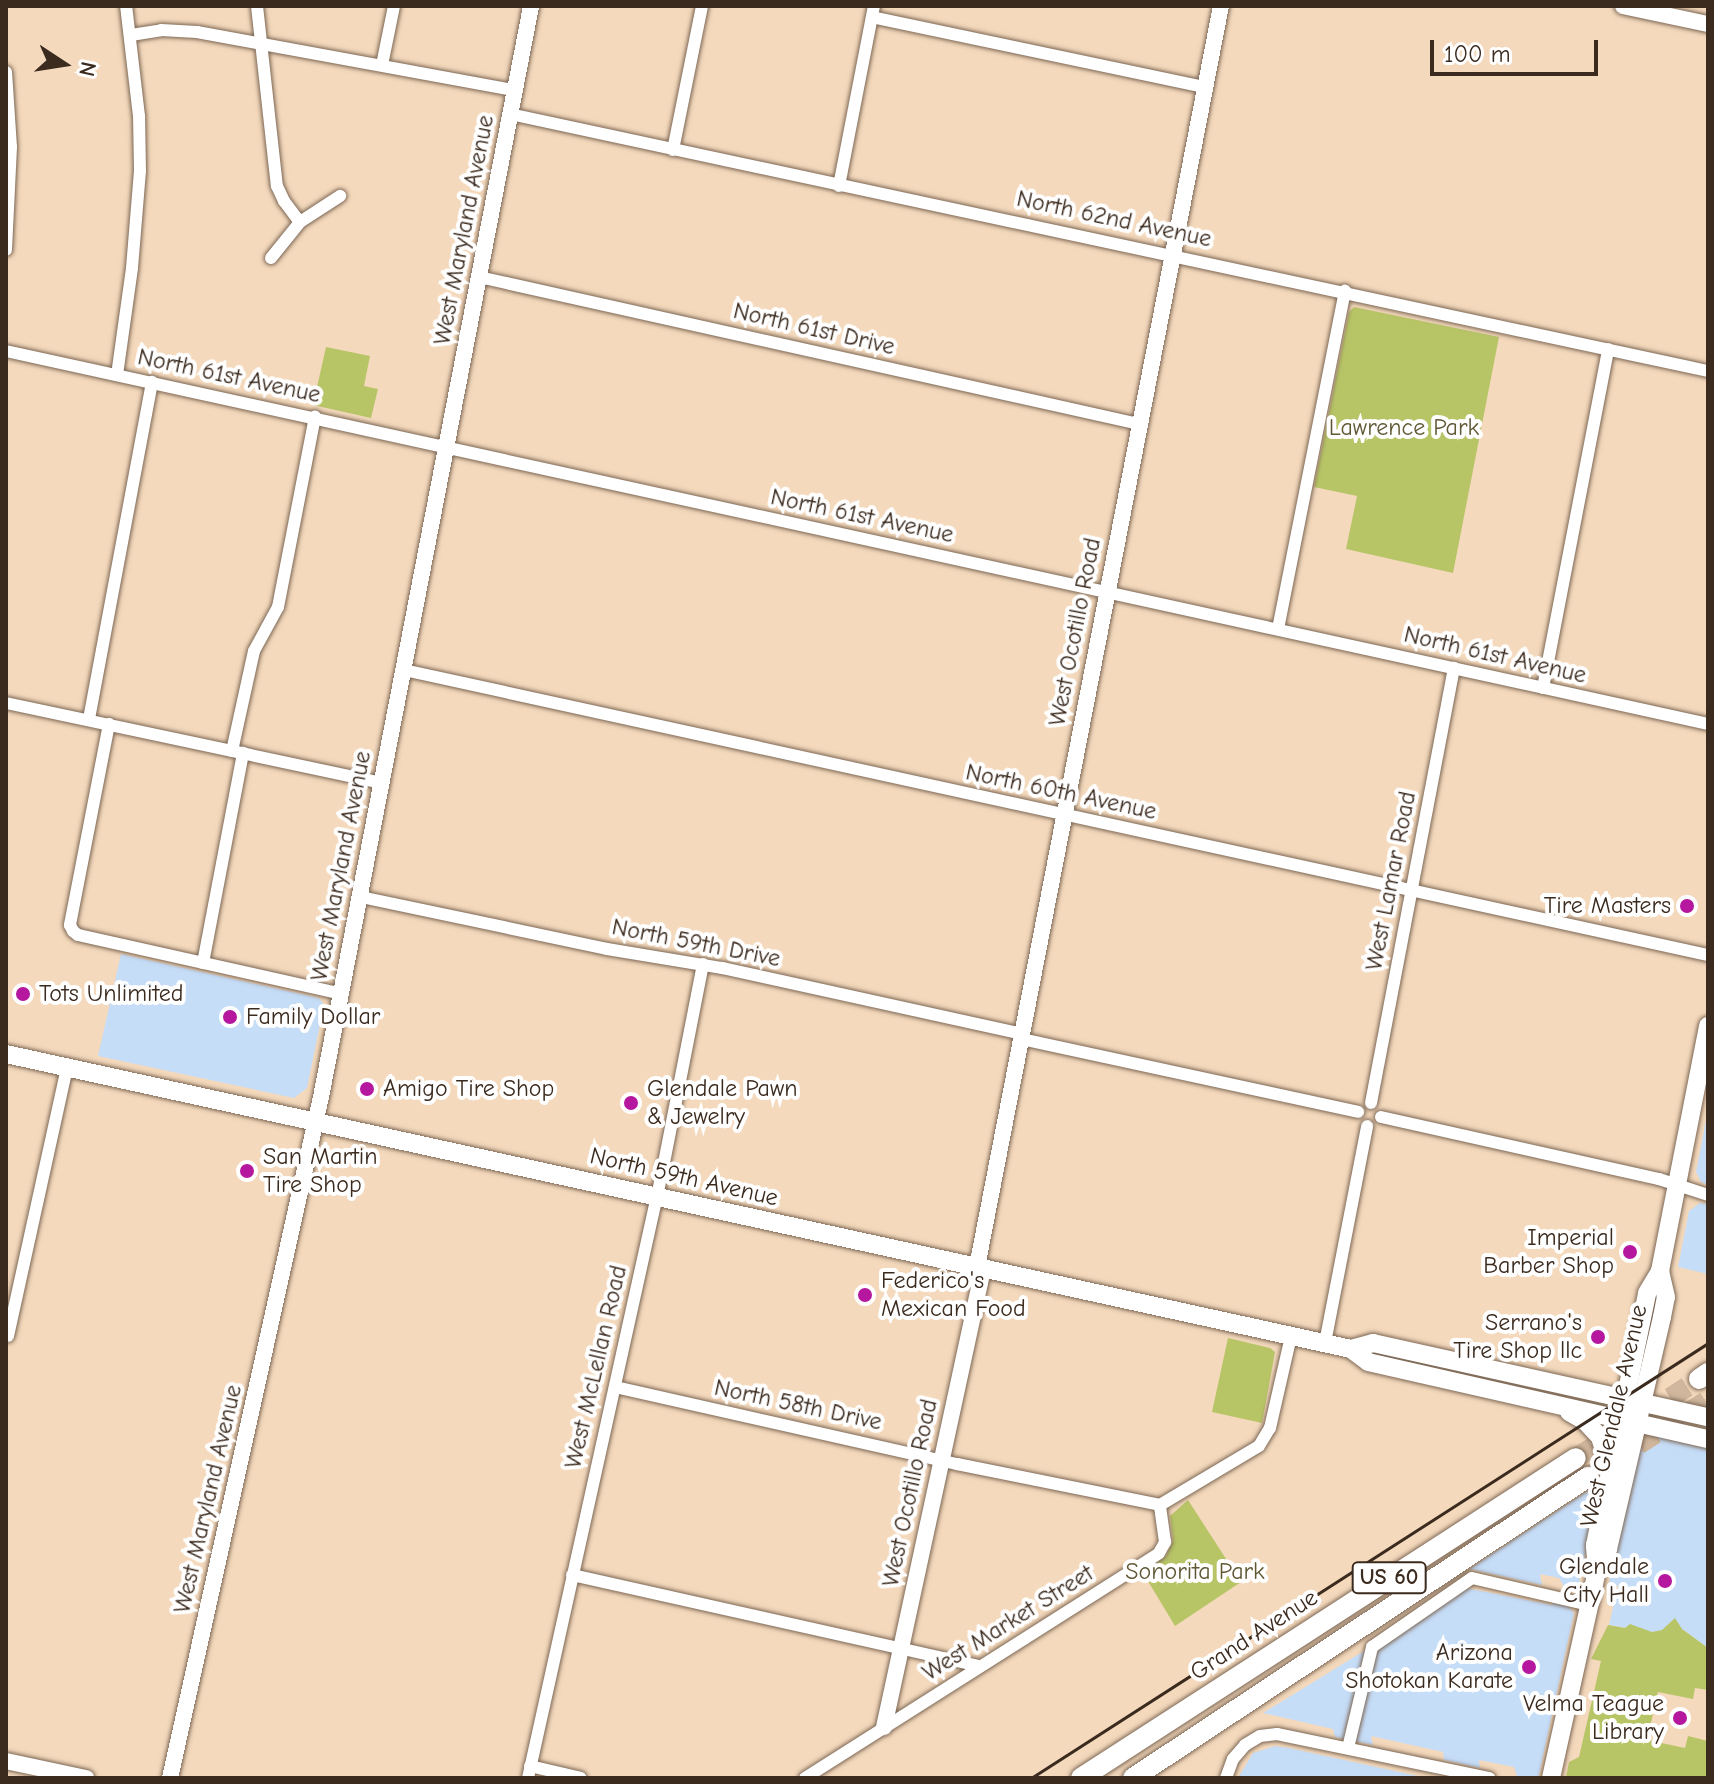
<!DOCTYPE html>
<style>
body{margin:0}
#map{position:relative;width:1714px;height:1784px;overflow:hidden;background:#f4d9bc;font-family:"Comic Neue",sans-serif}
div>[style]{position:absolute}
.built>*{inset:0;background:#c6ddf8}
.green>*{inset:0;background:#b8c567}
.trunk-tunnel>*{height:20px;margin-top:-10px;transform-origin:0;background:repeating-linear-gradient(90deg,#cfb69c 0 20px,transparent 0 30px)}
.roads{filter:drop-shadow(0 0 2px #7c6755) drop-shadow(0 0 2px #7c6755)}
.minor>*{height:12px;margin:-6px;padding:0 6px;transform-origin:6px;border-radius:6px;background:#fff}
.tertiary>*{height:16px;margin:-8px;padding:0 8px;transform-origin:8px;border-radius:8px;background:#fff}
.secondary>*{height:18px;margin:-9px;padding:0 9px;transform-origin:9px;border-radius:9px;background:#fff}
.trunk>*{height:20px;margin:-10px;padding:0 10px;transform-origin:10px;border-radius:10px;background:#fff}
.rail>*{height:3px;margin:-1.5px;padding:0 1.5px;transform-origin:1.5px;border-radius:1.5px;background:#3b2a1e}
.dots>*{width:22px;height:22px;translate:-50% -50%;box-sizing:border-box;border:4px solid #fff;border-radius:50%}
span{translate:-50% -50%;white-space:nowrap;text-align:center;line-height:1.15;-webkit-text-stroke:8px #fff;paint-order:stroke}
.shield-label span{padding:2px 6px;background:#fff;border:2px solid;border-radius:6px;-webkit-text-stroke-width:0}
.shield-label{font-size:22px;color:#3b2a1e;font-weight:700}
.street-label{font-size:24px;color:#3b2a1e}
.park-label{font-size:24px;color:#605834}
.poi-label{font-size:24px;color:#3b2a1e}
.right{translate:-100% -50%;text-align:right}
.left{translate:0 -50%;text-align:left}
.frame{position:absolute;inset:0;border:8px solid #3b2a1e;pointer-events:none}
.north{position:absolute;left:24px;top:24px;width:80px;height:80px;-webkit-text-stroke:6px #fff;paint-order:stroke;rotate:102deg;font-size:22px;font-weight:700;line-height:32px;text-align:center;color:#3b2a1e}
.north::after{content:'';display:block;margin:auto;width:28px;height:36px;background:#3b2a1e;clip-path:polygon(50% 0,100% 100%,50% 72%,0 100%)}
.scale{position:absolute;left:1430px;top:40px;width:168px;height:36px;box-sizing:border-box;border:4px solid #3b2a1e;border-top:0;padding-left:10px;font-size:24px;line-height:28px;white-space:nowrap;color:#3b2a1e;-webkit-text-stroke:6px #fff;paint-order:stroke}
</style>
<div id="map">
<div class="built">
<div style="clip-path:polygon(121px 954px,319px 998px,324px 1005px,307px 1088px,294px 1098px,98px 1056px)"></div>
<div style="clip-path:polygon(1708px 1110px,1708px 1185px,1701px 1182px,1696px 1172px)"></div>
<div style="clip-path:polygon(1700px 1203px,1708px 1204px,1708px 1274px,1678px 1267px,1689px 1211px)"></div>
<div style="clip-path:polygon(1652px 1435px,1708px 1446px,1708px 1648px,1682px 1629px,1652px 1632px,1609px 1625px,1618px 1586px,1609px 1582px,1638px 1452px,1641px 1444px)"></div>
<div style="clip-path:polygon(1601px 1482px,1579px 1583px,1574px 1589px,1566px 1590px,1559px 1578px,1540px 1574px,1542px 1585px,1469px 1569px)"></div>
<div style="clip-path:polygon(1466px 1588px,1552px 1605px,1554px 1602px,1568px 1606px,1574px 1613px,1539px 1775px,1534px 1778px,1517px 1776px,1514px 1767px,1479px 1760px,1480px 1768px,1444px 1760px,1443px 1752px,1371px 1736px,1373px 1745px,1335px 1737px,1333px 1729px,1263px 1713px)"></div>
<div style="clip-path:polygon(1275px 1746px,1289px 1748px,1427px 1778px,1238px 1778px,1253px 1753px)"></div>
</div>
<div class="green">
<div style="clip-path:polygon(1354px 307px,1499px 337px,1453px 573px,1346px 549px,1357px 496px,1314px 487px,1349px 312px)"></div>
<div style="clip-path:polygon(326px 347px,370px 356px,364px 386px,378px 389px,371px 418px,313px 405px)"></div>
<div style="clip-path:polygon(1228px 1338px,1270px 1348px,1275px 1352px,1262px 1423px,1212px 1412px)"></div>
<div style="clip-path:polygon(1188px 1500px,1241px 1582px,1175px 1626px,1143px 1573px,1166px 1556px,1173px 1540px,1170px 1516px)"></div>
<div style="clip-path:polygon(1675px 1618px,1682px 1629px,1708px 1648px,1708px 1690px,1695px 1688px,1693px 1699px,1658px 1692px,1647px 1740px,1685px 1748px,1688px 1736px,1708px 1741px,1708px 1778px,1566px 1778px,1569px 1762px,1579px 1757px,1601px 1661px,1591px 1659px,1608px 1625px,1625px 1628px,1630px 1624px,1652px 1632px,1662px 1630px)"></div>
</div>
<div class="trunk-tunnel">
<div style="left:1645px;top:1414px;width:64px;rotate:-32.9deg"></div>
<div style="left:1576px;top:1458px;width:46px;rotate:-32.7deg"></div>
<div style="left:1588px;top:1477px;width:143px;rotate:-32.7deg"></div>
</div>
<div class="roads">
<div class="minor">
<div style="left:257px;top:6px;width:181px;rotate:83.7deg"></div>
<div style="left:277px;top:186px;width:17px;rotate:65deg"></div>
<div style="left:284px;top:201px;width:26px;rotate:53deg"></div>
<div style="left:872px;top:17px;width:340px;rotate:11.9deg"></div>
<div style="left:131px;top:35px;width:30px;rotate:-9deg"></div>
<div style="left:161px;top:30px;width:36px;rotate:3deg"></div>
<div style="left:197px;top:32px;width:322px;rotate:10.4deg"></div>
<div style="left:382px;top:65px;width:60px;rotate:-78.5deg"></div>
<div style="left:6px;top:72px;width:75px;rotate:86.2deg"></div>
<div style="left:11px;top:147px;width:103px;rotate:92.8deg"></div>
<div style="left:510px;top:114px;width:1225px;rotate:12.11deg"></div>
<div style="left:673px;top:150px;width:147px;rotate:-78.6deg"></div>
<div style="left:839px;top:186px;width:183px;rotate:-79deg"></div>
<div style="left:271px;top:258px;width:46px;rotate:-51.1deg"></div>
<div style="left:300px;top:222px;width:48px;rotate:-33deg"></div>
<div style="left:479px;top:277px;width:676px;rotate:12.56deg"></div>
<div style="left:6px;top:351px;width:1742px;rotate:12.36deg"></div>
<div style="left:117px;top:375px;width:108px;rotate:-82deg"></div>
<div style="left:132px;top:268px;width:97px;rotate:-85.3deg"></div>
<div style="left:140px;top:171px;width:55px;rotate:-91deg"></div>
<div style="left:139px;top:116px;width:111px;rotate:-96.7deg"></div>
<div style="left:1278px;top:629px;width:345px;rotate:-78.8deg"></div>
<div style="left:404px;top:670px;width:1335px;rotate:12.33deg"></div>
<div style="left:1543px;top:688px;width:345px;rotate:-79.1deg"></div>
<div style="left:6px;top:703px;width:385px;rotate:12deg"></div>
<div style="left:89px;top:719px;width:343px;rotate:-79.4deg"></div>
<div style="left:109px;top:724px;width:205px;rotate:101deg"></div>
<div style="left:70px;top:925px;width:7px;rotate:63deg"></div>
<div style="left:73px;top:931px;width:6px;rotate:39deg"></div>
<div style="left:78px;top:935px;width:270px;rotate:12.6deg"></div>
<div style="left:232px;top:751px;width:102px;rotate:-77.6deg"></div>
<div style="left:254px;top:651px;width:50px;rotate:-61.4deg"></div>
<div style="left:278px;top:607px;width:194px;rotate:-79deg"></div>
<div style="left:361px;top:897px;width:251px;rotate:11.9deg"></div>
<div style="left:607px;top:949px;width:117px;rotate:9.4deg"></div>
<div style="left:722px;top:968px;width:307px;rotate:12.4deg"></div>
<div style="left:203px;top:963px;width:214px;rotate:-79.2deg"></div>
<div style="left:1021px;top:1039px;width:345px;rotate:12.2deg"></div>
<div style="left:1371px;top:1103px;width:443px;rotate:-79.2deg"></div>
<div style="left:1381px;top:1117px;width:285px;rotate:12.6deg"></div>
<div style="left:1659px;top:1179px;width:52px;rotate:18.1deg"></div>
<div style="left:8px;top:1336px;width:275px;rotate:-77.6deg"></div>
<div style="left:1325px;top:1343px;width:221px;rotate:-79deg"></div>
<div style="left:615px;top:1387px;width:351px;rotate:12.7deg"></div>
<div style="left:957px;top:1464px;width:207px;rotate:11.4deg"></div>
<div style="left:1160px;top:1505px;width:115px;rotate:-30.8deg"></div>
<div style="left:1259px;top:1446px;width:21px;rotate:-59deg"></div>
<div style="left:1270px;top:1428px;width:94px;rotate:-77.1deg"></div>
<div style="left:572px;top:1575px;width:418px;rotate:12.6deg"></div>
<div style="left:1348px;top:1748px;width:104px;rotate:-76.6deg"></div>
<div style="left:1372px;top:1647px;width:121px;rotate:-34.6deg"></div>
<div style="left:1472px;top:1578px;width:120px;rotate:13deg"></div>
<div style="left:530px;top:1766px;width:52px;rotate:13.2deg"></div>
<div style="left:528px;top:1778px;width:620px;rotate:-77.51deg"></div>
<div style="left:662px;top:1173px;width:213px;rotate:-78.9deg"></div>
<div style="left:805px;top:1778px;width:419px;rotate:-32.4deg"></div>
<div style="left:1159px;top:1553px;width:13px;rotate:-61deg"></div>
<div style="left:1165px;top:1542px;width:37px;rotate:-98deg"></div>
<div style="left:1226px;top:1778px;width:20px;rotate:-70deg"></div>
<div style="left:1233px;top:1759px;width:18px;rotate:-49deg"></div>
<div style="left:1245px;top:1745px;width:17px;rotate:-31deg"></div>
<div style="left:1260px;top:1736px;width:17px;rotate:-7deg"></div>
<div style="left:1277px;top:1734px;width:217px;rotate:11.7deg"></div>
</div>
<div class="tertiary">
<div style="left:1623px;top:6px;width:87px;rotate:12deg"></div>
<div style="left:977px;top:1267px;width:1284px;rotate:-79.05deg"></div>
<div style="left:884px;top:1727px;width:470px;rotate:-77.8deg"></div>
<div style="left:6px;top:1761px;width:82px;rotate:12deg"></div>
<div style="left:170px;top:1778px;width:698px;rotate:-77.5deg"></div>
<div style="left:321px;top:1097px;width:1111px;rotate:-79.1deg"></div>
</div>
<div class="secondary">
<div style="left:6px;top:1054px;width:1377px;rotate:12.37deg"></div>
<div style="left:1351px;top:1349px;width:21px;rotate:37deg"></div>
<div style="left:1368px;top:1362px;width:349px;rotate:12.8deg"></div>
<div style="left:1351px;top:1349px;width:23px;rotate:-15deg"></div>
<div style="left:1373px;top:1343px;width:343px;rotate:12.5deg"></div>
<div style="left:1569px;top:1412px;width:20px;rotate:30deg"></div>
<div style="left:1586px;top:1422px;width:21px;rotate:47deg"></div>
<div style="left:1600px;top:1437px;width:30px;rotate:73deg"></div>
<div style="left:1597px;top:1570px;width:25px;rotate:-95deg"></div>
<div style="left:1595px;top:1545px;width:257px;rotate:-78.3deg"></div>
<div style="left:1647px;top:1293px;width:26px;rotate:-59deg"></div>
<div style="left:1660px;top:1271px;width:250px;rotate:-78.9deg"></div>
<div style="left:1551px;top:1778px;width:213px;rotate:-77.5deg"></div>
<div style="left:1597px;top:1570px;width:24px;rotate:-62deg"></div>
<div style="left:1608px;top:1549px;width:238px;rotate:-76.9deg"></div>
<div style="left:1662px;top:1317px;width:20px;rotate:-79deg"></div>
<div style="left:1666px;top:1297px;width:27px;rotate:-103deg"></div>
</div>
<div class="trunk">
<div style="left:1699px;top:1379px;width:11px;rotate:-34deg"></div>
<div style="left:1081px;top:1778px;width:589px;rotate:-32.88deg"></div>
<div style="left:1133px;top:1778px;width:546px;rotate:-33.49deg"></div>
</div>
</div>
<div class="rail">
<div style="left:1031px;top:1778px;width:805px;rotate:-32.72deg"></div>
</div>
<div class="dots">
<div style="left:1687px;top:906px;background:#b5179e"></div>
<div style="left:23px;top:994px;background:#b5179e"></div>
<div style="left:230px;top:1017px;background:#b5179e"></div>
<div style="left:367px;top:1089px;background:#b5179e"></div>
<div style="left:631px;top:1103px;background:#b5179e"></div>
<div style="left:247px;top:1171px;background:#b5179e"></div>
<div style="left:1630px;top:1252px;background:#b5179e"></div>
<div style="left:865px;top:1295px;background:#b5179e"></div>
<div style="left:1598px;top:1337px;background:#b5179e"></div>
<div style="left:1665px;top:1581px;background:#b5179e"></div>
<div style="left:1529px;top:1667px;background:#b5179e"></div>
<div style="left:1680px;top:1718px;background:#b5179e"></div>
</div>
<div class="shield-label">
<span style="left:1389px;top:1578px">US 60</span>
</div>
<div class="street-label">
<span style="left:1114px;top:219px;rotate:12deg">North 62nd Avenue</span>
<span style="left:464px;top:230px;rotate:-79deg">West Maryland Avenue</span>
<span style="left:814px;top:329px;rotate:13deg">North 61st Drive</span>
<span style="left:229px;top:376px;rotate:12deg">North 61st Avenue</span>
<span style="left:862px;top:516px;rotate:12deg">North 61st Avenue</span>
<span style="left:1075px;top:632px;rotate:-79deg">West Ocotillo Road</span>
<span style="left:1495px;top:655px;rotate:13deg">North 61st Avenue</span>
<span style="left:1061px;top:792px;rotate:12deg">North 60th Avenue</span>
<span style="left:341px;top:866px;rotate:-79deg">West Maryland Avenue</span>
<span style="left:1391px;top:881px;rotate:-79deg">West Lamar Road</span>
<span style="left:696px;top:943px;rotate:11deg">North 59th Drive</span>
<span style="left:684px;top:1177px;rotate:13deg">North 59th Avenue</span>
<span style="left:596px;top:1367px;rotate:-77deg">West McLellan Road</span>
<span style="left:798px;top:1405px;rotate:12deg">North 58th Drive</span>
<span style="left:1614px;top:1416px;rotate:-77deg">West Glendale Avenue</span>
<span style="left:910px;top:1493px;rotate:-78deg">West Ocotillo Road</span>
<span style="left:208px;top:1499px;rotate:-77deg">West Maryland Avenue</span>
<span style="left:1008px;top:1623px;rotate:-32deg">West Market Street</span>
<span style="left:1254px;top:1635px;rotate:-33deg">Grand Avenue</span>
</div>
<div class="park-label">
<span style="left:1404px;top:428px">Lawrence Park</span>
<span style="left:1195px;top:1572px">Sonorita Park</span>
</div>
<div class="poi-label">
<span class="right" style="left:1671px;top:906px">Tire Masters</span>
<span class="left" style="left:39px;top:994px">Tots Unlimited</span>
<span class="left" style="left:246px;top:1017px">Family Dollar</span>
<span class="left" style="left:383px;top:1089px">Amigo Tire Shop</span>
<span class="left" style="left:647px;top:1103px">Glendale Pawn<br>&amp; Jewelry</span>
<span class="left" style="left:263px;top:1171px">San Martin<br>Tire Shop</span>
<span class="right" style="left:1614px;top:1252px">Imperial<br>Barber Shop</span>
<span class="left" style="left:881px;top:1295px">Federico's<br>Mexican Food</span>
<span class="right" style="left:1582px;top:1337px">Serrano's<br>Tire Shop llc</span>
<span class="right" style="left:1649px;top:1581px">Glendale<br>City Hall</span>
<span class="right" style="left:1513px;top:1667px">Arizona<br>Shotokan Karate</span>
<span class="right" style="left:1664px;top:1718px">Velma Teague<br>Library</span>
</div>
<div class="frame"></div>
<div class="north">N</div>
<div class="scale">100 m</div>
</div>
